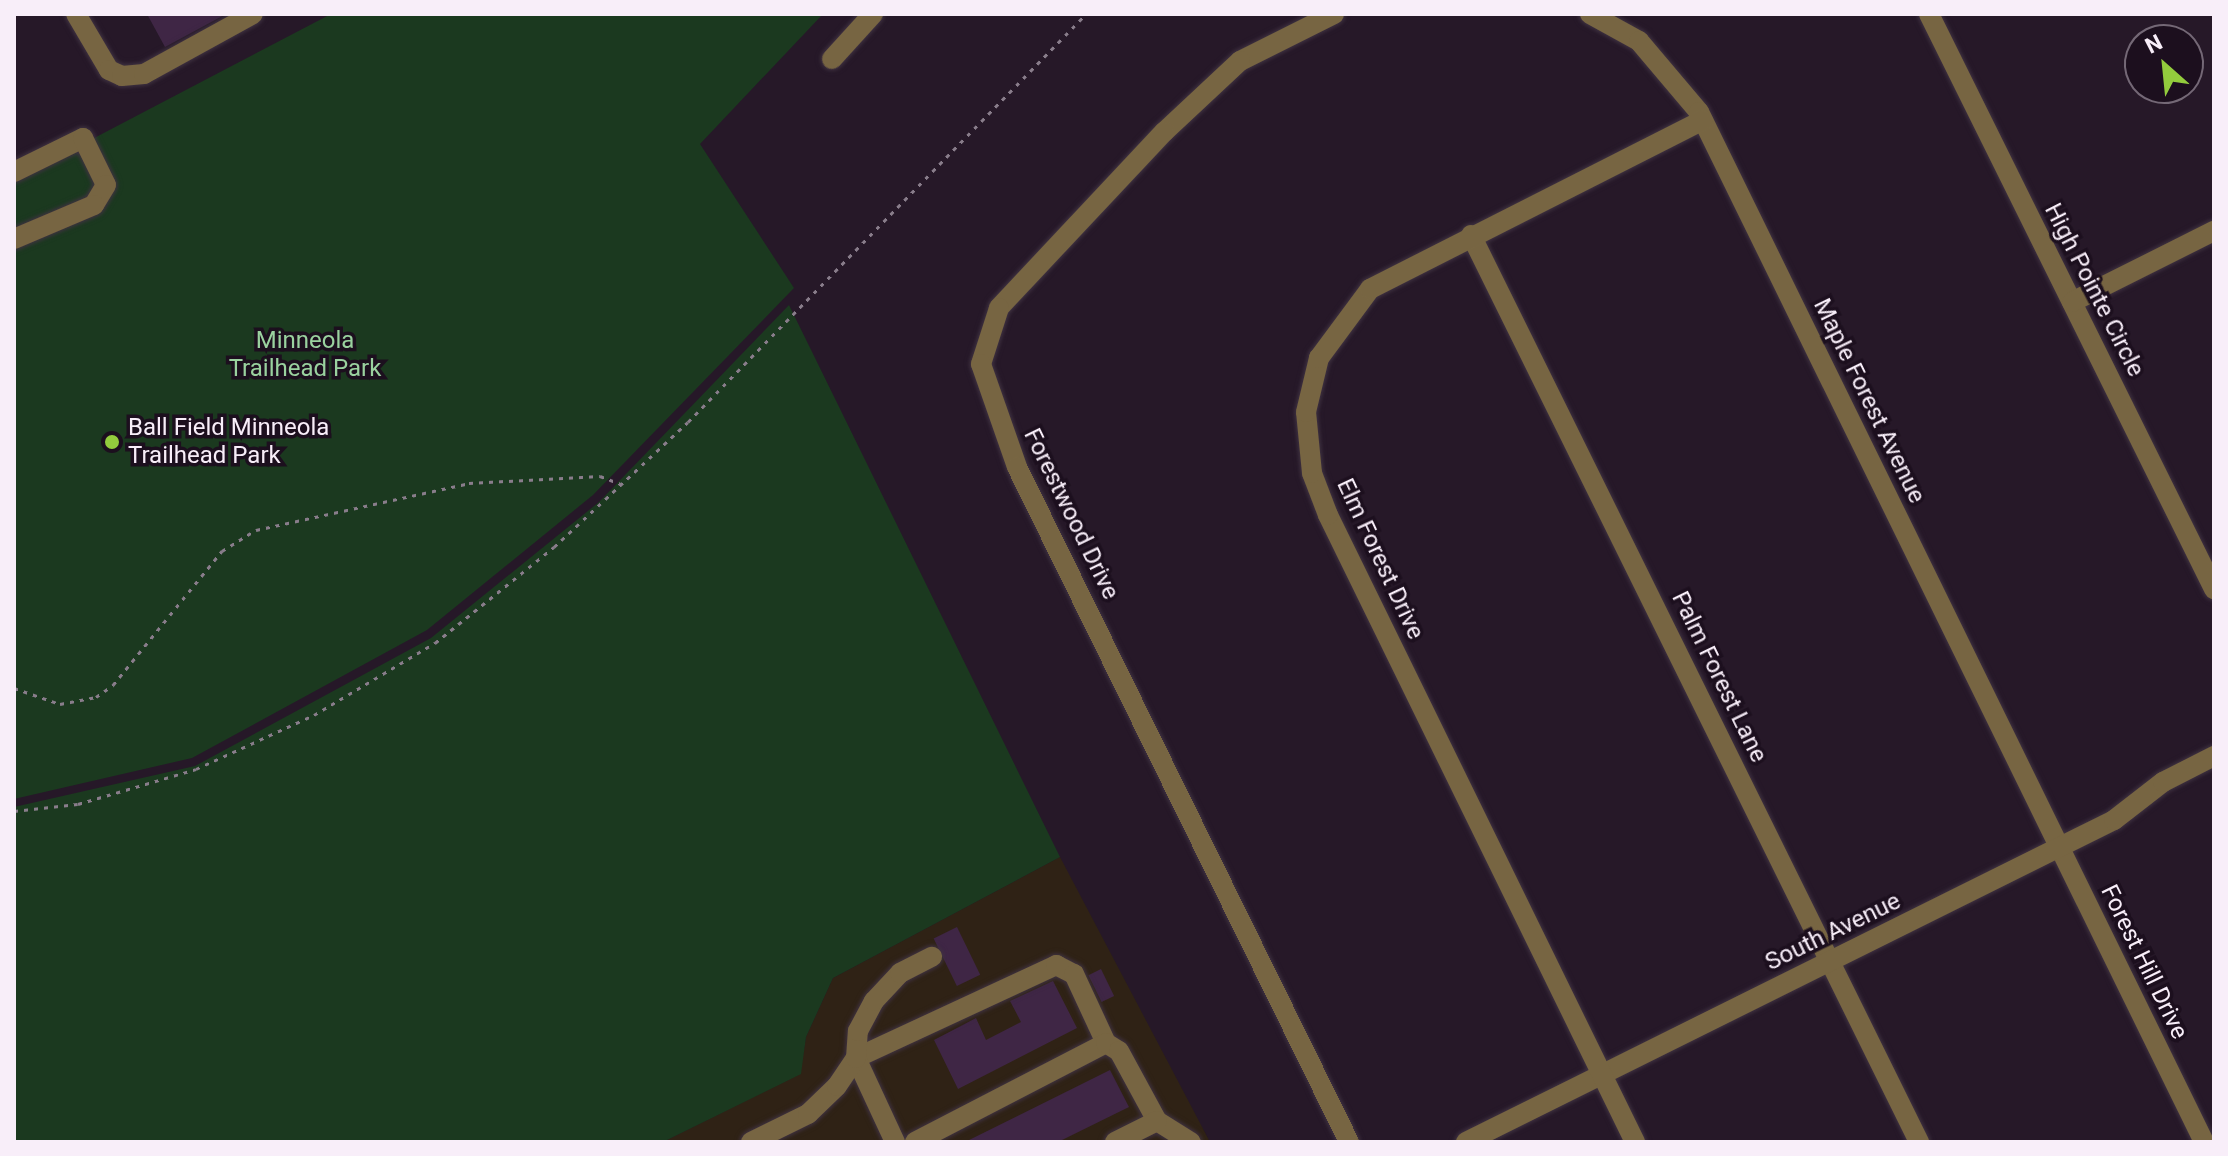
<!DOCTYPE html>
<style>
body{margin:0}
#map{position:relative;width:2228px;height:1156px;overflow:hidden;background:#261828;font-family:Roboto,sans-serif}
div>[style]{position:absolute}
.industrial>*{inset:0;background:#2f2215}
.green>*{inset:0;background:#1b391f}
.building>*{inset:0;background:#3f2645;transform-origin:0 0}
.path>*{height:3px;margin-top:-1.5px;transform-origin:0;background:repeating-linear-gradient(90deg,#897d8b 0 4px,transparent 0 10px)}
.roads{filter:drop-shadow(0 0 2px #3f3241) drop-shadow(0 0 2px #3f3241)}
.minor>*{height:20px;margin:-10px;padding:0 10px;transform-origin:10px;border-radius:10px;background:#776542}
.dots>*{width:22px;height:22px;translate:-50% -50%;box-sizing:border-box;border:4px solid #1c0f1e;border-radius:50%}
span{translate:-50% -50%;white-space:nowrap;text-align:center;line-height:1.15;-webkit-text-stroke:7px #1c0f1e;paint-order:stroke}
.street-label{font-size:24px;color:#f8eef9}
.park-label{font-size:24px;color:#9ad29f}
.poi-label{font-size:24px;color:#f8eef9}
.left{translate:0 -50%;text-align:left}
.frame{position:absolute;inset:0;border:16px solid #f8eef9;pointer-events:none}
.north{position:absolute;left:2124px;top:24px;width:80px;height:80px;box-sizing:border-box;background:#1c0f1e;border:2px solid #746876;border-radius:50%;rotate:333deg;font-size:22px;font-weight:700;line-height:32px;text-align:center;color:#f8eef9}
.north::after{content:'';display:block;margin:auto;width:28px;height:36px;background:#93cc3d;clip-path:polygon(50% 0,100% 100%,50% 72%,0 100%)}
</style>
<div id="map">
<div class="industrial">
<div style="clip-path:polygon(1060px 857px,1210px 1142px,905px 1142px,859px 1045px,844px 1053px,886px 1142px,663px 1142px,800px 1074px,806px 1037px,833px 978px)"></div>
</div>
<div class="green">
<div style="clip-path:polygon(331px 14px,823px 14px,700px 144px,794px 288px,593px 495px,427px 630px,192px 758px,14px 799px,14px 180px)"></div>
<div style="clip-path:polygon(789px 305px,1060px 857px,833px 978px,806px 1037px,801px 1074px,663px 1142px,14px 1142px,14px 807px,195px 766px,431px 638px,599px 502px)"></div>
</div>
<div class="building">
<div style="clip-path:polygon(147px 14px,226px 14px,165px 47px)"></div>
<div style="left:957px;top:927px;width:53px;height:26px;rotate:64deg"></div>
<div style="left:1101px;top:969px;width:30px;height:14px;rotate:64deg"></div>
<div style="clip-path:polygon(1053px 981px,1077px 1028px,958px 1089px,934px 1040px,976px 1018px,986px 1040px,1021px 1022px,1010px 1001px)"></div>
<div style="clip-path:polygon(1110px 1070px,1129px 1107px,1058px 1142px,965px 1142px)"></div>
</div>
<div class="path">
<div style="left:14px;top:688px;width:49px;rotate:19.2deg"></div>
<div style="left:60px;top:704px;width:37px;rotate:-11deg"></div>
<div style="left:96px;top:697px;width:21px;rotate:-35deg"></div>
<div style="left:113px;top:685px;width:173px;rotate:-50.9deg"></div>
<div style="left:222px;top:551px;width:40px;rotate:-32deg"></div>
<div style="left:256px;top:530px;width:218px;rotate:-12.4deg"></div>
<div style="left:469px;top:483px;width:131px;rotate:-3.1deg"></div>
<div style="left:600px;top:476px;width:22px;rotate:21deg"></div>
<div style="left:14px;top:811px;width:64px;rotate:-6.2deg"></div>
<div style="left:78px;top:804px;width:123px;rotate:-16.5deg"></div>
<div style="left:196px;top:769px;width:130px;rotate:-24.6deg"></div>
<div style="left:314px;top:715px;width:141px;rotate:-30.8deg"></div>
<div style="left:435px;top:643px;width:153px;rotate:-38.9deg"></div>
<div style="left:554px;top:547px;width:183px;rotate:-43deg"></div>
<div style="left:688px;top:422px;width:570px;rotate:-45.71deg"></div>
</div>
<div class="roads">
<div class="minor">
<div style="left:76px;top:14px;width:65px;rotate:59.5deg"></div>
<div style="left:109px;top:70px;width:14px;rotate:25deg"></div>
<div style="left:122px;top:76px;width:22px;rotate:-5deg"></div>
<div style="left:144px;top:74px;width:124px;rotate:-28.8deg"></div>
<div style="left:1334px;top:14px;width:105px;rotate:153.4deg"></div>
<div style="left:1240px;top:61px;width:104px;rotate:136.9deg"></div>
<div style="left:1164px;top:132px;width:241px;rotate:133.2deg"></div>
<div style="left:999px;top:308px;width:59px;rotate:107.8deg"></div>
<div style="left:981px;top:364px;width:109px;rotate:70.7deg"></div>
<div style="left:1017px;top:467px;width:752px;rotate:63.81deg"></div>
<div style="left:1590px;top:14px;width:56px;rotate:28.9deg"></div>
<div style="left:1639px;top:41px;width:93px;rotate:49.8deg"></div>
<div style="left:1699px;top:112px;width:1147px;rotate:63.88deg"></div>
<div style="left:1929px;top:14px;width:642px;rotate:63.63deg"></div>
<div style="left:832px;top:59px;width:61px;rotate:-47.7deg"></div>
<div style="left:14px;top:172px;width:77px;rotate:-26.2deg"></div>
<div style="left:83px;top:138px;width:52px;rotate:63.9deg"></div>
<div style="left:106px;top:185px;width:23px;rotate:121deg"></div>
<div style="left:94px;top:205px;width:87px;rotate:157deg"></div>
<div style="left:1471px;top:235px;width:1012px;rotate:63.71deg"></div>
<div style="left:2072px;top:302px;width:159px;rotate:-26.6deg"></div>
<div style="left:856px;top:1058px;width:221px;rotate:-24.9deg"></div>
<div style="left:1056px;top:965px;width:20px;rotate:27deg"></div>
<div style="left:1074px;top:974px;width:76px;rotate:65.1deg"></div>
<div style="left:856px;top:1058px;width:93px;rotate:65.1deg"></div>
<div style="left:751px;top:1142px;width:64px;rotate:-26.2deg"></div>
<div style="left:808px;top:1114px;width:40px;rotate:-44deg"></div>
<div style="left:837px;top:1086px;width:34px;rotate:-56deg"></div>
<div style="left:856px;top:1058px;width:27px;rotate:-86deg"></div>
<div style="left:858px;top:1031px;width:34px;rotate:-62deg"></div>
<div style="left:874px;top:1001px;width:38px;rotate:-47deg"></div>
<div style="left:900px;top:973px;width:36px;rotate:-27deg"></div>
<div style="left:915px;top:1142px;width:215px;rotate:-27.4deg"></div>
<div style="left:1106px;top:1043px;width:15px;rotate:32deg"></div>
<div style="left:1119px;top:1051px;width:80px;rotate:61.5deg"></div>
<div style="left:1157px;top:1121px;width:40px;rotate:32deg"></div>
<div style="left:1115px;top:1142px;width:47px;rotate:-26.6deg"></div>
<div style="left:1466px;top:1142px;width:724px;rotate:-26.42deg"></div>
<div style="left:2114px;top:820px;width:62px;rotate:-37.8deg"></div>
<div style="left:2163px;top:782px;width:57px;rotate:-27deg"></div>
<div style="left:1635px;top:1142px;width:698px;rotate:-116.09deg"></div>
<div style="left:1328px;top:515px;width:45px;rotate:-110.9deg"></div>
<div style="left:1312px;top:473px;width:61px;rotate:-95.6deg"></div>
<div style="left:1306px;top:412px;width:56px;rotate:-76.5deg"></div>
<div style="left:1319px;top:358px;width:86px;rotate:-53.5deg"></div>
<div style="left:1370px;top:289px;width:373px;rotate:-26.9deg"></div>
</div>
</div>
<div class="dots">
<div style="left:112px;top:442px;background:#93cc3d"></div>
</div>
<div class="street-label">
<span style="left:2094px;top:290px;rotate:63deg">High Pointe Circle</span>
<span style="left:1869px;top:401px;rotate:64deg">Maple Forest Avenue</span>
<span style="left:1071px;top:514px;rotate:64deg">Forestwood Drive</span>
<span style="left:1380px;top:559px;rotate:65deg">Elm Forest Drive</span>
<span style="left:1719px;top:677px;rotate:64deg">Palm Forest Lane</span>
<span style="left:1833px;top:932px;rotate:-26deg">South Avenue</span>
<span style="left:2144px;top:962px;rotate:64deg">Forest Hill Drive</span>
</div>
<div class="park-label">
<span style="left:305px;top:355px">Minneola<br>Trailhead Park</span>
</div>
<div class="poi-label">
<span class="left" style="left:128px;top:442px">Ball Field Minneola<br>Trailhead Park</span>
</div>
<div class="frame"></div>
<div class="north">N</div>
</div>
